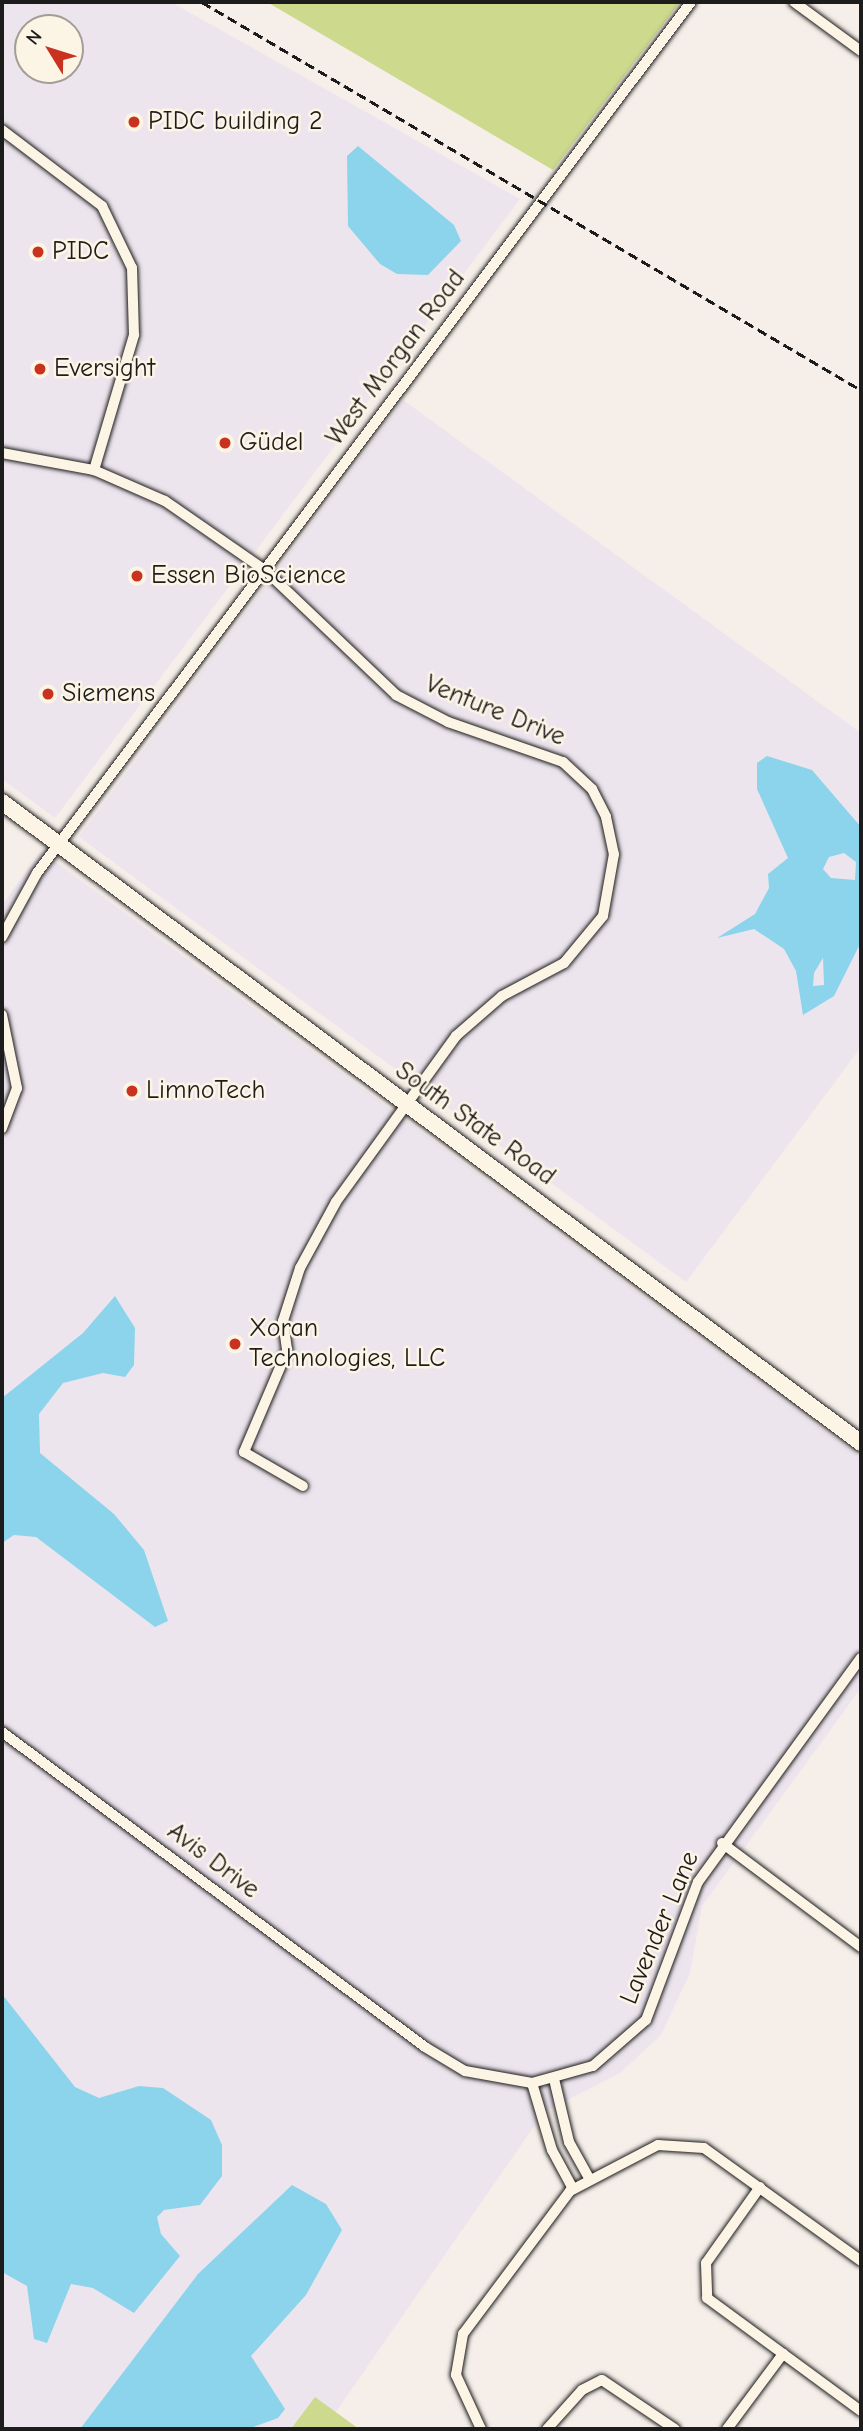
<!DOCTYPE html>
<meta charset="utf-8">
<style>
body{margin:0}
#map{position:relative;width:863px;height:2431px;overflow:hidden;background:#f5eee9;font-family:"Comic Neue",sans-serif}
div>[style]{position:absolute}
.built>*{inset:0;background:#ede5ee}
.green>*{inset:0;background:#cdd98c}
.water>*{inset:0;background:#8bd4ec}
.roads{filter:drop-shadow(0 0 2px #1c1c1c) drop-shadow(0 0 2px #1c1c1c)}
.street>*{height:10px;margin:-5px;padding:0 5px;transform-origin:5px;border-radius:5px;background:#fcf5e5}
.secondary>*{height:16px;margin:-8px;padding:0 8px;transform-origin:8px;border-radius:8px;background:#fcf5e5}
.rail>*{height:2.5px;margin-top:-1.25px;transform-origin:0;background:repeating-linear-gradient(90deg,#1c1c1c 0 10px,transparent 0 15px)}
.dots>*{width:19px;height:19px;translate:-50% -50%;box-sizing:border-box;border:4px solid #fcf5e5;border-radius:50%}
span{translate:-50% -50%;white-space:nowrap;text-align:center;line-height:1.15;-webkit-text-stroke:5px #fcf5e5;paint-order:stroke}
.poi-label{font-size:26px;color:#1c1c1c}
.left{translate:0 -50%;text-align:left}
.street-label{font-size:26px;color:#1c1c1c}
.frame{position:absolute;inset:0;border:4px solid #1c1c1c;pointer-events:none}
.north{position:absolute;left:14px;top:14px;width:70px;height:70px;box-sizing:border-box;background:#fcf5e5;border:2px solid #a29e95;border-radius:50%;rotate:308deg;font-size:19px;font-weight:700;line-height:28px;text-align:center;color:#1c1c1c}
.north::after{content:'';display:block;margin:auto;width:24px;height:32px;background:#c8321e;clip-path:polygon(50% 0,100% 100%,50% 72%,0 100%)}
</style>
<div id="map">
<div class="built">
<div style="clip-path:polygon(evenodd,2px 2px,171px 2px,520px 199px,55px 818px,2px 779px,2px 2px,28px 28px,70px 28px,70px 70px,28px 70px,28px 28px)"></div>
<div style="clip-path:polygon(403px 400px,861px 733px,861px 1047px,686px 1282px,79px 837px)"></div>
<div style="clip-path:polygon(41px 851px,861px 1457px,861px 1688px,702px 1906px,690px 1973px,661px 2035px,620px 2073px,544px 2112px,324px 2429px,2px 2429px,2px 905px)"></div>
</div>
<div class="green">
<div style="clip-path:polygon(267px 2px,680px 2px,553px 170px)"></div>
<div style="clip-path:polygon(315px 2397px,359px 2429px,291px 2429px)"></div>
</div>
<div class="water">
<div style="clip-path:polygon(358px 146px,454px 225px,461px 241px,428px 275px,397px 274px,380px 264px,348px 226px,347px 156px)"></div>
<div style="clip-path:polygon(evenodd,767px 756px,812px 770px,861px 827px,861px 942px,834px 996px,803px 1015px,796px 971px,784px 949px,754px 929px,717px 938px,755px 914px,769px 888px,768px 874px,788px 858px,757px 789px,757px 763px,767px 756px,844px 853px,856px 862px,855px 880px,831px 878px,823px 869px,829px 857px,844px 853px,767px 756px,823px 958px,824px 985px,813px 986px,814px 973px,823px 958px)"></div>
<div style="clip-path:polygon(115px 1296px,135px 1328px,134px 1365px,125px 1377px,103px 1373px,63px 1383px,39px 1414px,40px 1453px,114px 1514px,144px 1550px,168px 1621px,155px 1627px,36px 1537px,14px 1535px,2px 1543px,2px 1398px,83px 1333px)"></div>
<div style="clip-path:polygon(2px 1994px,75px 2087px,99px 2098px,139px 2086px,163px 2088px,211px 2120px,222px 2145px,222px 2176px,200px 2205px,164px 2210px,157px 2217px,161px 2234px,180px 2256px,134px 2313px,93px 2288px,71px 2284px,47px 2343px,34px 2339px,27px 2286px,2px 2272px)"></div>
<div style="clip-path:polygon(292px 2185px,326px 2204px,342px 2230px,306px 2295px,251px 2356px,285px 2409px,278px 2418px,248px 2429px,80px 2429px,198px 2274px)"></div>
</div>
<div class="roads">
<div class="street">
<div style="left:794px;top:2px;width:83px;rotate:36.2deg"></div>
<div style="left:2px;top:130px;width:126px;rotate:37.2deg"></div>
<div style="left:102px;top:206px;width:69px;rotate:64.2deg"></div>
<div style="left:132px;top:268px;width:67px;rotate:88.3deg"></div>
<div style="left:134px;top:335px;width:141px;rotate:106.5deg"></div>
<div style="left:2px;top:453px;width:94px;rotate:10.5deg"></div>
<div style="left:94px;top:470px;width:77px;rotate:23.6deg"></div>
<div style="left:165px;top:501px;width:123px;rotate:34.7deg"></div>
<div style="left:266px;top:571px;width:180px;rotate:43.6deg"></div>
<div style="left:396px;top:695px;width:59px;rotate:27.4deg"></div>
<div style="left:448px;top:722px;width:122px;rotate:19.2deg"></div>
<div style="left:563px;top:762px;width:40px;rotate:43deg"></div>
<div style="left:592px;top:789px;width:31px;rotate:63deg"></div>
<div style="left:606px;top:817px;width:38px;rotate:78deg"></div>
<div style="left:614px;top:854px;width:63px;rotate:100.1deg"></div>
<div style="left:603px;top:916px;width:61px;rotate:129.7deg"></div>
<div style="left:564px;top:963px;width:70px;rotate:152deg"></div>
<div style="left:502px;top:996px;width:61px;rotate:139deg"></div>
<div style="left:456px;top:1036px;width:205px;rotate:125.9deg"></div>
<div style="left:336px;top:1202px;width:75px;rotate:118.6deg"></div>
<div style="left:300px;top:1268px;width:56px;rotate:107.8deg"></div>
<div style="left:283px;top:1321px;width:30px;rotate:82deg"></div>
<div style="left:287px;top:1351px;width:110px;rotate:113.1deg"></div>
<div style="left:244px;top:1452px;width:68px;rotate:30deg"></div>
<div style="left:2px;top:937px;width:73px;rotate:-61.3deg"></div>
<div style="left:37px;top:873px;width:1089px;rotate:-53.1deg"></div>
<div style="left:2px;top:1015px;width:75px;rotate:78.4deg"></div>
<div style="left:17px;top:1088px;width:43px;rotate:110.6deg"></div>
<div style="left:2px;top:1732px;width:527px;rotate:36.67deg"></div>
<div style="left:425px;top:2047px;width:47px;rotate:31deg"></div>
<div style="left:465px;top:2071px;width:68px;rotate:10.2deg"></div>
<div style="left:532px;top:2083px;width:63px;rotate:-15.6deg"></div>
<div style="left:593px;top:2066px;width:70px;rotate:-41deg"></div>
<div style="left:646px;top:2020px;width:147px;rotate:-69.4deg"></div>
<div style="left:698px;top:1882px;width:277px;rotate:-54deg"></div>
<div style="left:722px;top:1843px;width:174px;rotate:36.8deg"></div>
<div style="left:554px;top:2079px;width:65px;rotate:76.6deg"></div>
<div style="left:569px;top:2142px;width:41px;rotate:60.9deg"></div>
<div style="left:532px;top:2083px;width:70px;rotate:73.4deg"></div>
<div style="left:552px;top:2150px;width:44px;rotate:61.7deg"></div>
<div style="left:760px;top:2187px;width:93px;rotate:125.4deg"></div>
<div style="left:706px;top:2263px;width:35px;rotate:88deg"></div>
<div style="left:707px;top:2298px;width:191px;rotate:36.3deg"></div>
<div style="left:481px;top:2429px;width:60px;rotate:-114.8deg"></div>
<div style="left:456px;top:2375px;width:42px;rotate:-80.3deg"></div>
<div style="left:463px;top:2334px;width:179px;rotate:-53.2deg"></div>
<div style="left:570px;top:2191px;width:99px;rotate:-27.6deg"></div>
<div style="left:658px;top:2145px;width:46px;rotate:3.7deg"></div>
<div style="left:704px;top:2148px;width:193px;rotate:35.7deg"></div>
<div style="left:547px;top:2429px;width:52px;rotate:-48.1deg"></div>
<div style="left:582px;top:2390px;width:22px;rotate:-27deg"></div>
<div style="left:602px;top:2380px;width:88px;rotate:33.9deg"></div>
<div style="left:727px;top:2429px;width:94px;rotate:-53.3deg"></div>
</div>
<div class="secondary">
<div style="left:2px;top:802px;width:1072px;rotate:36.73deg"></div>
</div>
</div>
<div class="rail">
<div style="left:202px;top:2px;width:765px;rotate:30.49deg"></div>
</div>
<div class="dots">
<div style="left:134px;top:122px;background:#c8321e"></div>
<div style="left:38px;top:252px;background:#c8321e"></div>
<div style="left:40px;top:369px;background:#c8321e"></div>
<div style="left:225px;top:443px;background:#c8321e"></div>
<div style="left:137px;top:576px;background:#c8321e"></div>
<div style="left:48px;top:694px;background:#c8321e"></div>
<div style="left:132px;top:1091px;background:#c8321e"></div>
<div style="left:235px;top:1344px;background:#c8321e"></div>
</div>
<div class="poi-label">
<span class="left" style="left:148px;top:122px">PIDC building 2</span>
<span class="left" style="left:52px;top:252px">PIDC</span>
<span class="left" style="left:54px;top:369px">Eversight</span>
<span class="left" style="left:239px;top:443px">Güdel</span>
<span class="left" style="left:151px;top:576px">Essen BioScience</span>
<span class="left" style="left:62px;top:694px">Siemens</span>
<span class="left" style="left:146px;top:1091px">LimnoTech</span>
<span class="left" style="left:249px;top:1344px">Xoran<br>Technologies, LLC</span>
</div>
<div class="street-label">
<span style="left:396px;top:358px;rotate:-53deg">West Morgan Road</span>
<span style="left:495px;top:711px;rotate:22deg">Venture Drive</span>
<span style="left:475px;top:1124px;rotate:36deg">South State Road</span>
<span style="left:213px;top:1861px;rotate:37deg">Avis Drive</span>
<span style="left:660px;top:1928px;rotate:-67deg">Lavender Lane</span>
</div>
<div class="frame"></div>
<div class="north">N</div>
</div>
